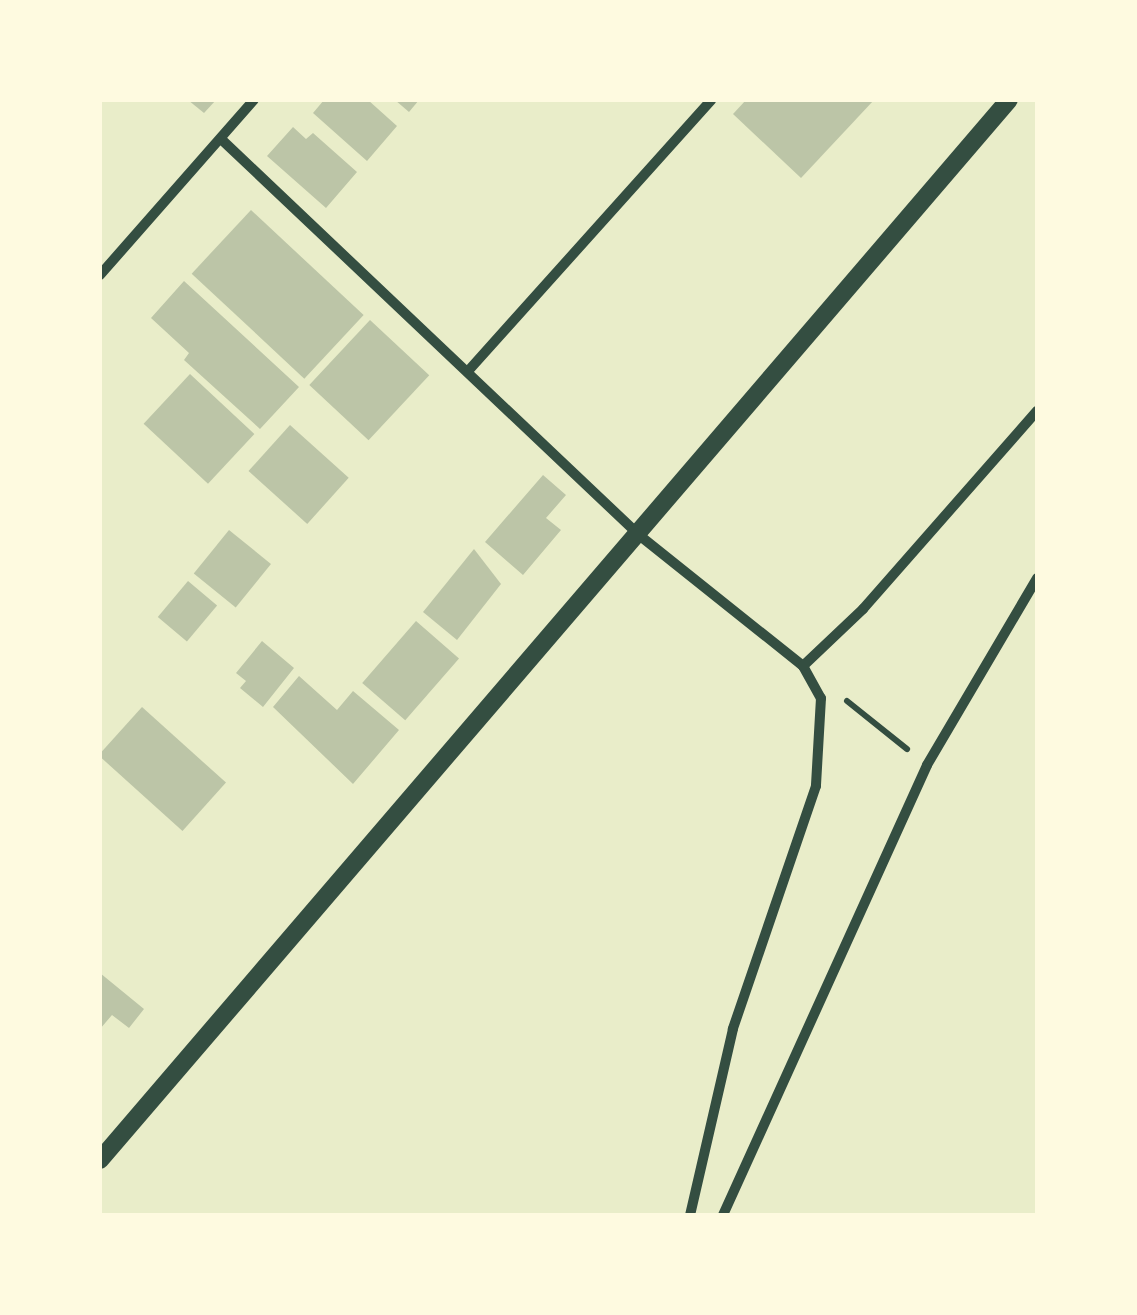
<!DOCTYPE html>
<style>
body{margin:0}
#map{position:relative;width:1137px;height:1315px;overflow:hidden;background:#e9edc9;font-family:Spectral,serif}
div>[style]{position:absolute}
.building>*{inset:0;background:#bcc5a7;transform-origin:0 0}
.path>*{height:6px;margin:-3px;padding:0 3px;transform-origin:3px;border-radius:3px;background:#344e41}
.minor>*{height:10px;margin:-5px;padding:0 5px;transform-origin:5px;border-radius:5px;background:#344e41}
.tertiary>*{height:18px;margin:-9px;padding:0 9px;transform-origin:9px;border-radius:9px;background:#344e41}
span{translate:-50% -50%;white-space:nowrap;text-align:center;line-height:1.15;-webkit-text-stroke:8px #fefae0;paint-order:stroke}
.frame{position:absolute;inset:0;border:102px solid #fefae0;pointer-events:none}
</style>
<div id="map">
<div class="building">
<div style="clip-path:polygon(188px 100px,216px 100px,204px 113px)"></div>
<div style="clip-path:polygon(324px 100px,368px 100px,397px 126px,367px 161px,313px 113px)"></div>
<div style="clip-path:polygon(395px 100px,419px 100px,409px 112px)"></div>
<div style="clip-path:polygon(746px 100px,874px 100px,801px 178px,733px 114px)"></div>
<div style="clip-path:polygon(293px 127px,306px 139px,313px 133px,357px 172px,326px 208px,267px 156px)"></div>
<div style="left:251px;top:210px;width:154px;height:87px;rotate:43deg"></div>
<div style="clip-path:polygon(184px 281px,299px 387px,260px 429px,184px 360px,189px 353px,151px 318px)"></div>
<div style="left:370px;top:320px;width:81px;height:89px;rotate:43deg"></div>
<div style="left:190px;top:374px;width:88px;height:68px;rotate:43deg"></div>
<div style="left:290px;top:425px;width:79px;height:62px;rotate:42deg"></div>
<div style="clip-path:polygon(543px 475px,566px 495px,546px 518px,561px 530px,523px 575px,485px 542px)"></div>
<div style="left:229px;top:530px;width:54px;height:56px;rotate:39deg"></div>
<div style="clip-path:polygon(474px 549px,501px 584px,457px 640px,423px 612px)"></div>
<div style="left:188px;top:581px;width:38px;height:47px;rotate:40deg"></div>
<div style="left:416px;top:621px;width:57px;height:82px;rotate:41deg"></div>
<div style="clip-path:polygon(262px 641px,294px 668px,263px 707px,240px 688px,246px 681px,236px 673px)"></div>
<div style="clip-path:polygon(299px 676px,337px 710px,353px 691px,399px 730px,353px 784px,273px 707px)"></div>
<div style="left:142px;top:707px;width:113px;height:65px;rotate:42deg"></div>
<div style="clip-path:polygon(100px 973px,144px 1009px,129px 1028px,112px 1015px,100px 1029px)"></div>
</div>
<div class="path">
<div style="left:847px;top:701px;width:77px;rotate:38.7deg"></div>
</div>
<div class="minor">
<div style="left:221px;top:139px;width:576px;rotate:43.45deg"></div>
<div style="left:639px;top:535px;width:210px;rotate:38.6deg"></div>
<div style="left:803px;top:666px;width:37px;rotate:61deg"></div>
<div style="left:821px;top:698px;width:88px;rotate:93.3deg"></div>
<div style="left:816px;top:786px;width:257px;rotate:108.9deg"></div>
<div style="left:733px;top:1029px;width:191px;rotate:103deg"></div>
<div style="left:100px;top:275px;width:233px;rotate:-48.7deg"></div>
<div style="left:469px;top:370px;width:363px;rotate:-48.1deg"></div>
<div style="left:803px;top:666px;width:83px;rotate:-43.5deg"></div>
<div style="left:863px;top:609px;width:264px;rotate:-48.7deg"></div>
<div style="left:723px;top:1215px;width:494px;rotate:-65.6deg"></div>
<div style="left:927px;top:765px;width:217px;rotate:-59.5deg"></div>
</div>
<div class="tertiary">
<div style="left:100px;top:1160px;width:1396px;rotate:-49.39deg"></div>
</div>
<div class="frame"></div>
</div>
